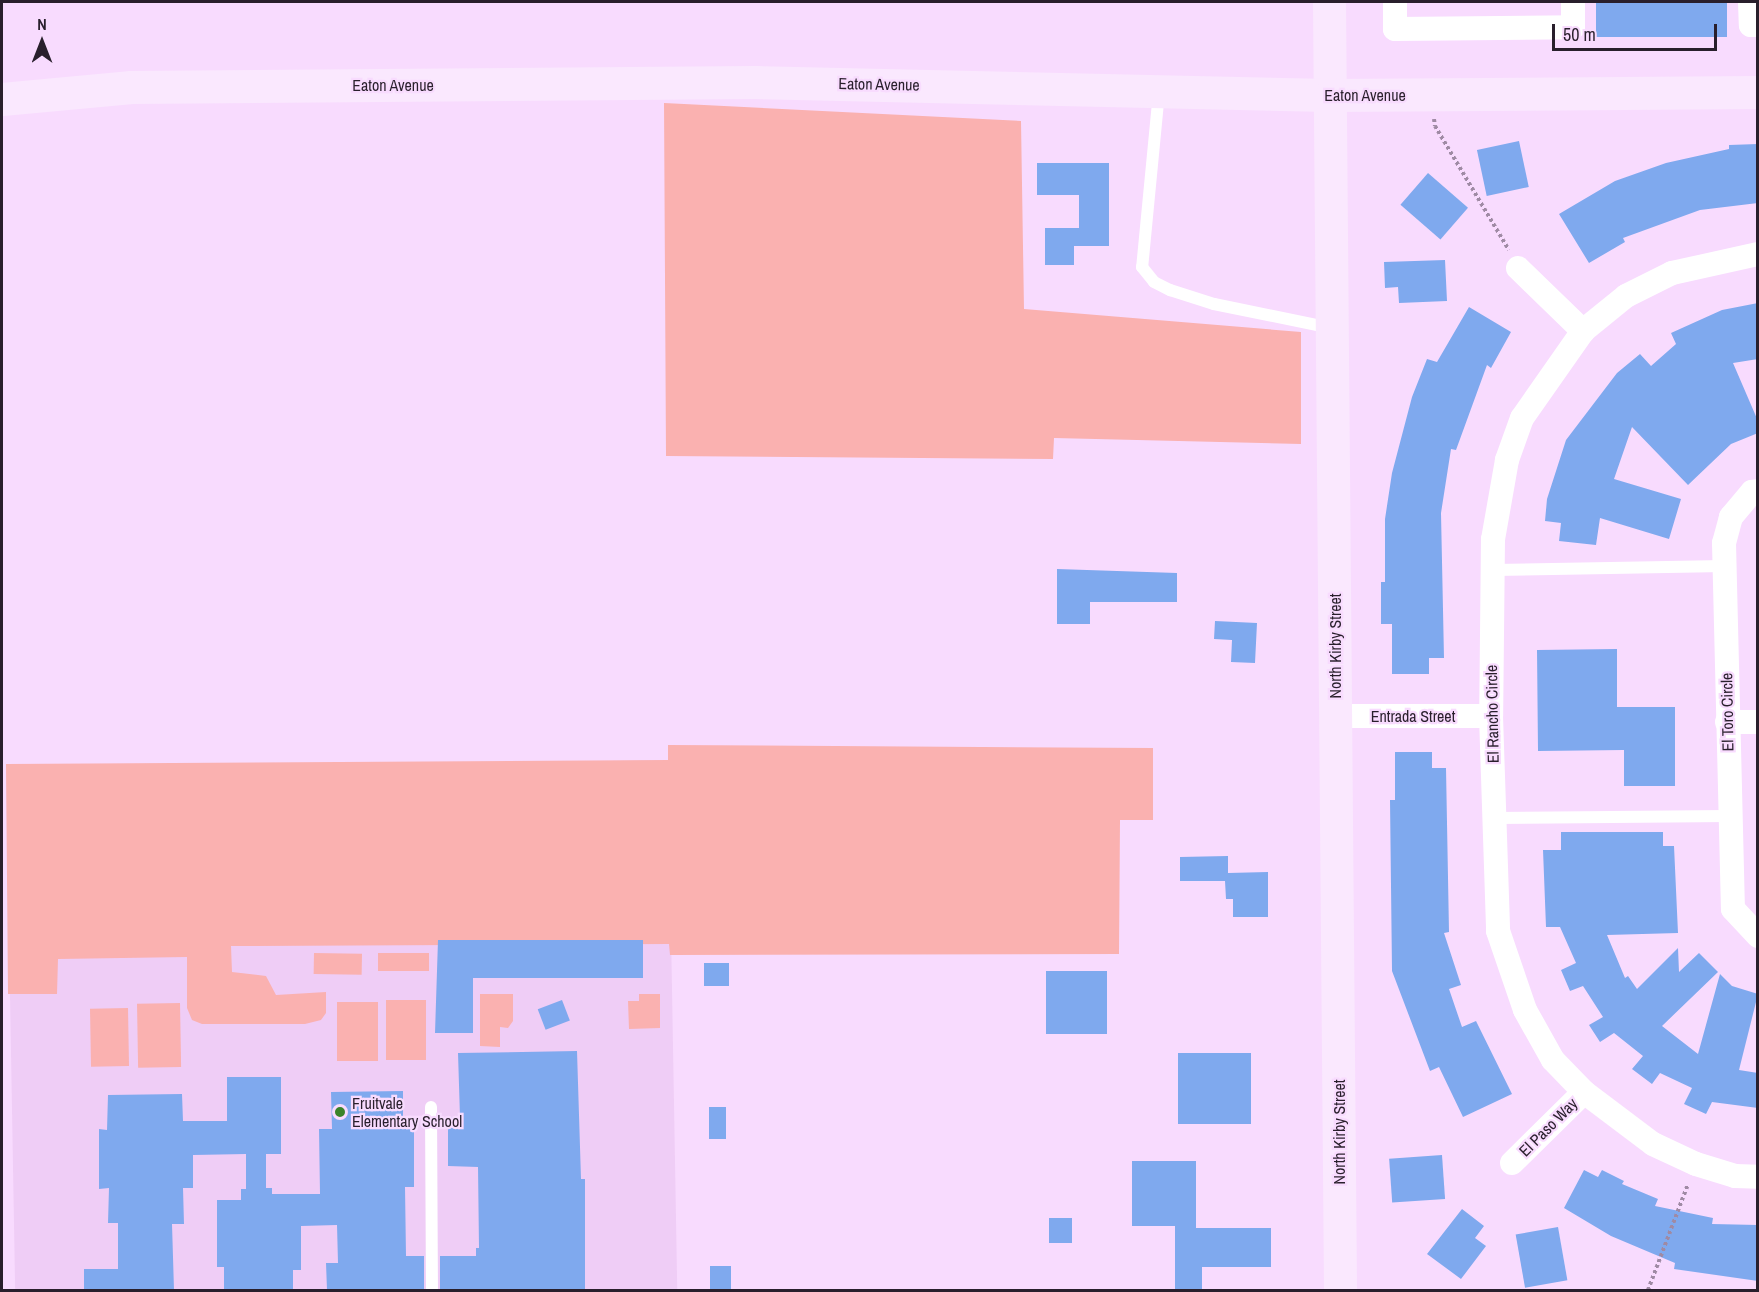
<!DOCTYPE html>
<style>
body{margin:0}
#map{position:relative;width:1759px;height:1292px;overflow:hidden;background:#f8dbfe;font-family:"Archivo Narrow",sans-serif}
div>[style]{position:absolute}
.built>*{inset:0;background:#efcdf6;transform-origin:0 0}
.green>*{inset:0;background:#fab1b0;transform-origin:0 0}
.building>*{inset:0;background:#7fa9ee;transform-origin:0 0}
.path>*{height:4px;margin-top:-2px;transform-origin:0;background:repeating-linear-gradient(90deg,#9f8aa4 0 3px,transparent 0 6px)}
.lane>*{height:12px;margin:-6px;padding:0 6px;transform-origin:6px;border-radius:6px;background:#fff}
.street>*{height:24px;margin:-12px;padding:0 12px;transform-origin:12px;border-radius:12px;background:#fff}
.secondary>*{height:33px;margin:-16.5px;padding:0 16.5px;transform-origin:16.5px;border-radius:16.5px;background:#fae8fe}
.dots>*{width:16px;height:16px;translate:-50% -50%;box-sizing:border-box;border:3px solid #f8dbfe;border-radius:50%}
span{translate:-50% -50%;white-space:nowrap;text-align:center;line-height:1.15;-webkit-text-stroke:4.5px #f8dbfe;paint-order:stroke}
.street-label{font-size:16px;color:#291f2c}
.poi-label{font-size:16px;color:#291f2c}
.left{translate:0 -50%;text-align:left}
.frame{position:absolute;inset:0;border:3px solid #291f2c;pointer-events:none}
.north{position:absolute;left:12px;top:12px;width:60px;height:60px;-webkit-text-stroke:4px #f8dbfe;paint-order:stroke;rotate:0deg;font-size:16px;font-weight:700;line-height:24px;text-align:center;color:#291f2c}
.north::after{content:'';display:block;margin:auto;width:21px;height:27px;background:#291f2c;clip-path:polygon(50% 0,100% 100%,50% 72%,0 100%)}
.scale{position:absolute;left:1552px;top:24px;width:165px;height:27px;box-sizing:border-box;border:3px solid #291f2c;border-top:0;padding-left:8px;font-size:18px;line-height:21px;white-space:nowrap;color:#291f2c;-webkit-text-stroke:4px #f8dbfe;paint-order:stroke}
</style>
<div id="map">
<div class="built">
<div style="left:668px;top:760px;width:530px;height:662px;rotate:89deg"></div>
</div>
<div class="green">
<div style="clip-path:polygon(664px 103px,1021px 121px,1024px 309px,1301px 332px,1301px 444px,1054px 438px,1053px 459px,666px 456px)"></div>
<div style="clip-path:polygon(668px 745px,1153px 748px,1153px 820px,1120px 820px,1119px 954px,670px 955px,669px 944px,231px 946px,232px 972px,266px 976px,276px 995px,326px 992px,326px 1013px,321px 1020px,305px 1024px,202px 1024px,192px 1020px,187px 1008px,187px 957px,58px 959px,57px 994px,8px 994px,6px 764px,668px 760px)"></div>
<div style="left:314px;top:953px;width:48px;height:21px;rotate:1deg"></div>
<div style="left:429px;top:953px;width:18px;height:51px;rotate:90deg"></div>
<div style="clip-path:polygon(480px 994px,513px 994px,513px 1021px,508px 1028px,500px 1027px,500px 1047px,480px 1046px)"></div>
<div style="clip-path:polygon(639px 994px,660px 994px,660px 1028px,629px 1029px,628px 1001px,639px 1001px)"></div>
<div style="left:426px;top:1000px;width:60px;height:40px;rotate:90deg"></div>
<div style="left:337px;top:1002px;width:41px;height:59px"></div>
<div style="left:180px;top:1003px;width:64px;height:43px;rotate:89deg"></div>
<div style="left:128px;top:1008px;width:58px;height:38px;rotate:89deg"></div>
</div>
<div class="building">
<div style="left:1596px;top:2px;width:131px;height:35px"></div>
<div style="left:1519px;top:141px;width:47px;height:43px;rotate:78deg"></div>
<div style="clip-path:polygon(1758px 144px,1758px 203px,1700px 210px,1623px 238px,1625px 242px,1589px 263px,1559px 214px,1615px 181px,1666px 163px,1729px 149px,1729px 145px)"></div>
<div style="clip-path:polygon(1037px 163px,1109px 163px,1109px 246px,1074px 246px,1074px 265px,1045px 265px,1045px 228px,1079px 228px,1079px 195px,1037px 195px)"></div>
<div style="left:1428px;top:173px;width:53px;height:42px;rotate:41deg"></div>
<div style="clip-path:polygon(1445px 260px,1447px 301px,1399px 303px,1398px 287px,1385px 288px,1384px 262px)"></div>
<div style="clip-path:polygon(1758px 303px,1758px 359px,1733px 363px,1758px 421px,1758px 433px,1731px 444px,1688px 485px,1632px 427px,1614px 479px,1681px 499px,1669px 539px,1600px 518px,1596px 545px,1559px 541px,1561px 523px,1545px 521px,1547px 499px,1566px 440px,1617px 373px,1640px 354px,1651px 366px,1676px 344px,1671px 333px,1722px 310px)"></div>
<div style="clip-path:polygon(1469px 307px,1511px 332px,1491px 368px,1487px 365px,1456px 450px,1451px 449px,1441px 513px,1444px 658px,1429px 658px,1429px 674px,1392px 674px,1392px 624px,1381px 624px,1381px 582px,1385px 582px,1385px 519px,1392px 473px,1412px 397px,1427px 359px,1437px 362px)"></div>
<div style="clip-path:polygon(1057px 569px,1177px 573px,1177px 602px,1090px 602px,1090px 624px,1057px 624px)"></div>
<div style="clip-path:polygon(1215px 621px,1257px 623px,1255px 663px,1231px 662px,1232px 640px,1214px 639px)"></div>
<div style="clip-path:polygon(1617px 649px,1617px 707px,1675px 707px,1675px 786px,1624px 786px,1624px 750px,1538px 751px,1537px 650px)"></div>
<div style="clip-path:polygon(1395px 752px,1432px 752px,1432px 768px,1446px 768px,1449px 932px,1444px 933px,1461px 985px,1449px 989px,1462px 1027px,1476px 1021px,1512px 1094px,1463px 1117px,1439px 1067px,1430px 1071px,1392px 971px,1390px 800px,1395px 800px)"></div>
<div style="clip-path:polygon(1561px 832px,1663px 832px,1663px 846px,1674px 846px,1678px 933px,1607px 935px,1625px 978px,1628px 976px,1637px 989px,1678px 948px,1679px 972px,1699px 953px,1718px 972px,1662px 1026px,1698px 1054px,1720px 974px,1732px 986px,1758px 994px,1739px 1070px,1758px 1073px,1758px 1108px,1712px 1102px,1706px 1114px,1684px 1104px,1692px 1088px,1660px 1073px,1652px 1084px,1632px 1069px,1643px 1056px,1614px 1033px,1600px 1042px,1589px 1025px,1603px 1017px,1583px 986px,1570px 991px,1561px 970px,1576px 963px,1560px 927px,1546px 927px,1543px 850px,1561px 850px)"></div>
<div style="clip-path:polygon(1228px 856px,1228px 873px,1268px 872px,1268px 917px,1233px 917px,1233px 899px,1226px 899px,1225px 881px,1180px 881px,1180px 857px)"></div>
<div style="clip-path:polygon(438px 940px,643px 940px,643px 978px,473px 978px,473px 1033px,435px 1033px)"></div>
<div style="left:704px;top:963px;width:25px;height:23px"></div>
<div style="left:1046px;top:971px;width:61px;height:63px"></div>
<div style="left:562px;top:1000px;width:22px;height:26px;rotate:69deg"></div>
<div style="clip-path:polygon(577px 1051px,581px 1179px,585px 1179px,585px 1290px,440px 1290px,440px 1256px,476px 1256px,476px 1248px,479px 1248px,478px 1167px,448px 1166px,448px 1117px,460px 1117px,458px 1053px)"></div>
<div style="left:1178px;top:1053px;width:73px;height:71px"></div>
<div style="clip-path:polygon(227px 1077px,281px 1077px,281px 1154px,266px 1154px,266px 1188px,272px 1188px,272px 1194px,320px 1194px,319px 1129px,332px 1129px,331px 1092px,403px 1091px,403px 1126px,414px 1126px,414px 1187px,405px 1187px,406px 1256px,424px 1256px,424px 1290px,327px 1290px,326px 1263px,338px 1263px,337px 1225px,301px 1226px,301px 1270px,293px 1270px,293px 1290px,224px 1290px,224px 1267px,217px 1267px,217px 1200px,241px 1200px,241px 1189px,246px 1189px,246px 1154px,193px 1155px,193px 1188px,183px 1188px,184px 1224px,172px 1224px,174px 1290px,84px 1290px,84px 1269px,118px 1269px,118px 1223px,108px 1223px,109px 1188px,99px 1189px,99px 1129px,107px 1130px,108px 1095px,182px 1094px,183px 1121px,227px 1121px)"></div>
<div style="left:709px;top:1107px;width:17px;height:32px"></div>
<div style="left:1442px;top:1155px;width:44px;height:53px;rotate:86deg"></div>
<div style="clip-path:polygon(1132px 1161px,1196px 1161px,1196px 1228px,1271px 1228px,1271px 1267px,1202px 1267px,1202px 1290px,1175px 1290px,1175px 1226px,1132px 1226px)"></div>
<div style="clip-path:polygon(1584px 1170px,1598px 1177px,1602px 1170px,1624px 1181px,1622px 1184px,1658px 1199px,1655px 1206px,1713px 1218px,1712px 1224px,1758px 1225px,1758px 1281px,1674px 1269px,1675px 1263px,1611px 1236px,1564px 1208px)"></div>
<div style="clip-path:polygon(1462px 1209px,1484px 1226px,1475px 1238px,1486px 1246px,1461px 1279px,1427px 1254px)"></div>
<div style="left:1049px;top:1218px;width:23px;height:25px"></div>
<div style="left:1558px;top:1227px;width:54px;height:43px;rotate:80deg"></div>
<div style="left:710px;top:1266px;width:21px;height:24px"></div>
</div>
<div class="path">
<div style="left:1434px;top:119px;width:7px;rotate:82deg"></div>
<div style="left:1435px;top:126px;width:144px;rotate:59.2deg"></div>
<div style="left:1648px;top:1290px;width:113px;rotate:-69.3deg"></div>
</div>
<div class="lane">
<div style="left:1159px;top:92px;width:176px;rotate:95.5deg"></div>
<div style="left:1142px;top:267px;width:19px;rotate:51deg"></div>
<div style="left:1154px;top:282px;width:18px;rotate:27deg"></div>
<div style="left:1170px;top:290px;width:46px;rotate:17.7deg"></div>
<div style="left:1214px;top:304px;width:119px;rotate:11.6deg"></div>
<div style="left:1493px;top:570px;width:232px;rotate:-1deg"></div>
<div style="left:1494px;top:818px;width:236px;rotate:-0.5deg"></div>
<div style="left:431px;top:1107px;width:183px;rotate:89.7deg"></div>
</div>
<div class="street">
<div style="left:1395px;top:2px;width:27px;rotate:90deg"></div>
<div style="left:1395px;top:29px;width:178px;rotate:-0.6deg"></div>
<div style="left:1573px;top:27px;width:25px;rotate:-90deg"></div>
<div style="left:1750px;top:2px;width:23px;rotate:88deg"></div>
<div style="left:1751px;top:25px;width:7px"></div>
<div style="left:1758px;top:254px;width:88px;rotate:167.5deg"></div>
<div style="left:1672px;top:273px;width:51px;rotate:153.4deg"></div>
<div style="left:1626px;top:296px;width:55px;rotate:140.9deg"></div>
<div style="left:1583px;top:331px;width:106px;rotate:125deg"></div>
<div style="left:1522px;top:418px;width:45px;rotate:109.7deg"></div>
<div style="left:1507px;top:460px;width:80px;rotate:100deg"></div>
<div style="left:1493px;top:539px;width:177px;rotate:90.6deg"></div>
<div style="left:1491px;top:716px;width:215px;rotate:88.1deg"></div>
<div style="left:1498px;top:931px;width:83px;rotate:71.1deg"></div>
<div style="left:1525px;top:1010px;width:57px;rotate:60.8deg"></div>
<div style="left:1553px;top:1060px;width:45px;rotate:45.9deg"></div>
<div style="left:1584px;top:1092px;width:86px;rotate:37deg"></div>
<div style="left:1653px;top:1144px;width:47px;rotate:24.9deg"></div>
<div style="left:1696px;top:1164px;width:41px;rotate:17.1deg"></div>
<div style="left:1735px;top:1176px;width:23px;rotate:2deg"></div>
<div style="left:1518px;top:268px;width:91px;rotate:44.1deg"></div>
<div style="left:1758px;top:491px;width:6px;rotate:171deg"></div>
<div style="left:1752px;top:492px;width:33px;rotate:130deg"></div>
<div style="left:1731px;top:517px;width:27px;rotate:105deg"></div>
<div style="left:1724px;top:543px;width:366px;rotate:88.6deg"></div>
<div style="left:1733px;top:909px;width:37px;rotate:47deg"></div>
<div style="left:1335px;top:716px;width:156px"></div>
<div style="left:1727px;top:722px;width:31px"></div>
<div style="left:1512px;top:1163px;width:101px;rotate:-44.6deg"></div>
</div>
<div class="secondary">
<div style="left:1329px;top:2px;width:1288px;rotate:89.51deg"></div>
<div style="left:2px;top:99px;width:130px;rotate:-5.3deg"></div>
<div style="left:131px;top:87px;width:624px;rotate:-0.46deg"></div>
<div style="left:755px;top:82px;width:575px;rotate:1.3deg"></div>
<div style="left:1330px;top:95px;width:428px;rotate:-0.4deg"></div>
</div>
<div class="dots">
<div style="left:340px;top:1112px;background:#3b832a"></div>
</div>
<div class="street-label">
<span style="left:879px;top:84px;rotate:1deg">Eaton Avenue</span>
<span style="left:393px;top:85px">Eaton Avenue</span>
<span style="left:1365px;top:95px">Eaton Avenue</span>
<span style="left:1335px;top:646px;rotate:-90deg">North Kirby Street</span>
<span style="left:1727px;top:712px;rotate:-91deg">El Toro Circle</span>
<span style="left:1492px;top:714px;rotate:-91deg">El Rancho Circle</span>
<span style="left:1413px;top:716px">Entrada Street</span>
<span style="left:1548px;top:1127px;rotate:-45deg">El Paso Way</span>
<span style="left:1339px;top:1132px;rotate:-90deg">North Kirby Street</span>
</div>
<div class="poi-label">
<span class="left" style="left:352px;top:1112px">Fruitvale<br>Elementary School</span>
</div>
<div class="frame"></div>
<div class="north">N</div>
<div class="scale">50 m</div>
</div>
